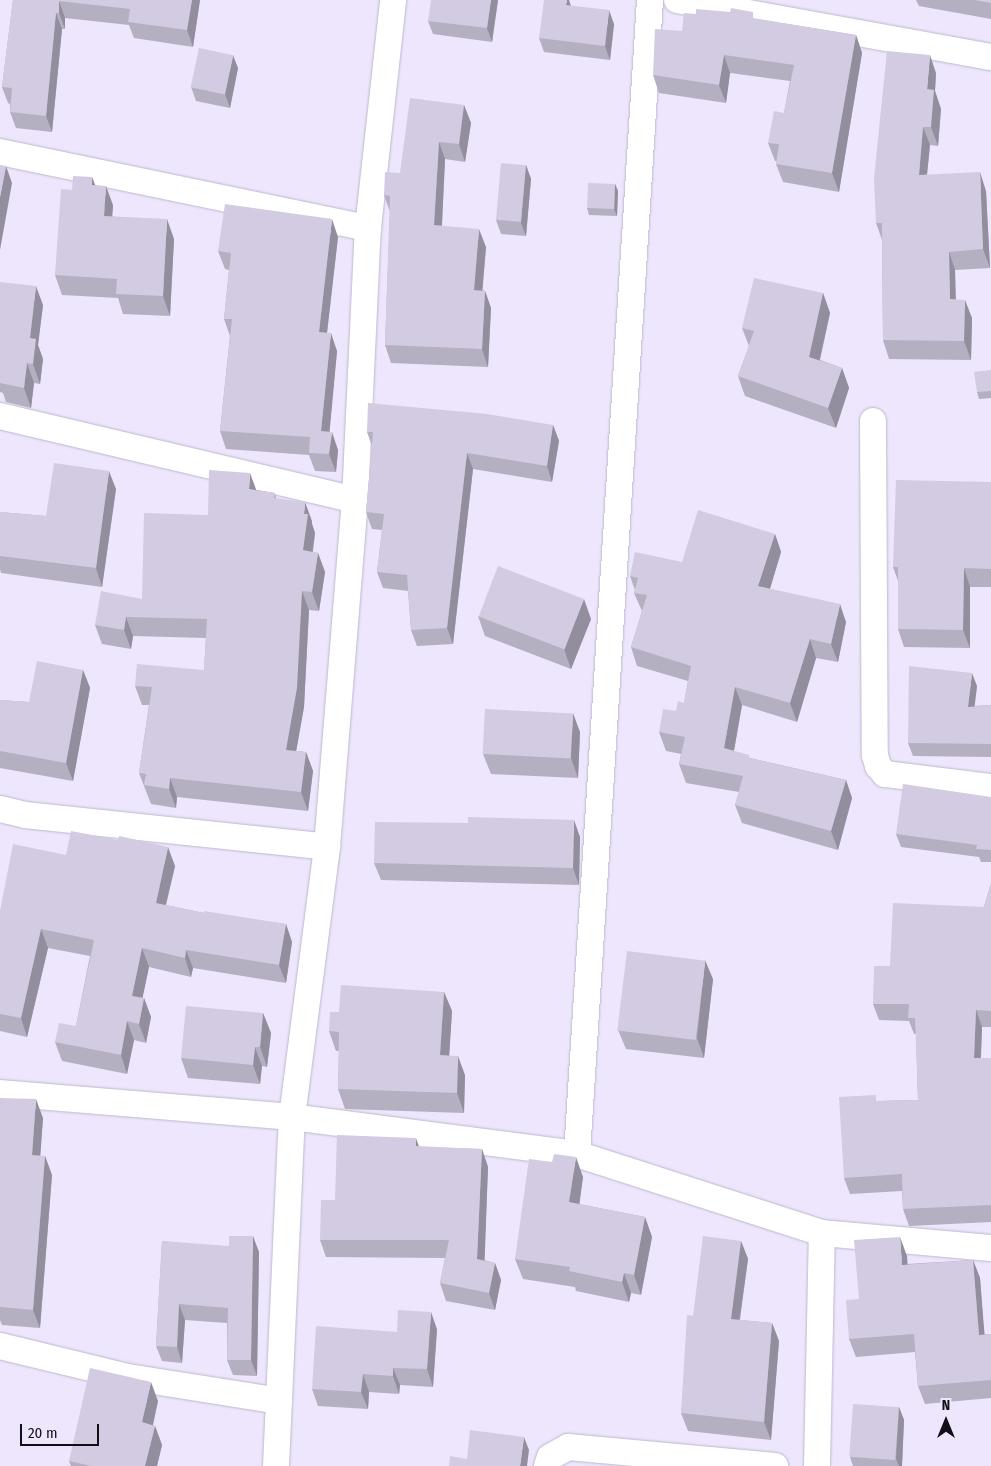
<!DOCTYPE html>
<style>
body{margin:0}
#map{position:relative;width:991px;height:1466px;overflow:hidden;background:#ede6fd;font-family:"Fira Sans Condensed",sans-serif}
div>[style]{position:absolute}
.roads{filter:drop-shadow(0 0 1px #bdb7cc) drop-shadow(0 0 1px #bdb7cc)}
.minor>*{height:26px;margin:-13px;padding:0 13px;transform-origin:13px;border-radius:13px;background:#fff}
.wall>*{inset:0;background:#b5afc2}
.shaded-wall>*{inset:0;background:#938e9e}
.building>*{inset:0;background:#d2cbe1;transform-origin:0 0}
span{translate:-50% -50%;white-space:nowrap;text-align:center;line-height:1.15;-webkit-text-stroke:4.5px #ede6fd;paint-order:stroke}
.north{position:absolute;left:921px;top:1396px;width:50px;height:50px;-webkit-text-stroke:4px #ede6fd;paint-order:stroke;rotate:0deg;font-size:14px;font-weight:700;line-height:20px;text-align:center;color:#110f16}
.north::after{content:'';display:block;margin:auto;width:18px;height:22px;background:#110f16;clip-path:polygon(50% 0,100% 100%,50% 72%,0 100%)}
.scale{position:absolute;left:20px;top:1424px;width:79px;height:22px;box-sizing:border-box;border:2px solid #110f16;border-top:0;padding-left:6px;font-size:15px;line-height:18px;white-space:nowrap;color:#110f16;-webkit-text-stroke:4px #ede6fd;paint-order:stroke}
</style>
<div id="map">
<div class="roads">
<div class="minor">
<div style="left:677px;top:0;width:319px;rotate:10.3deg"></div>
<div style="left:0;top:152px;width:376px;rotate:11.7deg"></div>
<div style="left:0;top:416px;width:365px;rotate:13.3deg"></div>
<div style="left:873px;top:421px;width:334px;rotate:89.7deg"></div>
<div style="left:875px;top:755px;width:11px;rotate:75deg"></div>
<div style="left:878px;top:766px;width:11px;rotate:49deg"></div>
<div style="left:885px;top:774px;width:107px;rotate:7deg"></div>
<div style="left:0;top:809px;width:26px;rotate:13deg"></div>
<div style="left:25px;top:815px;width:304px;rotate:6deg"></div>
<div style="left:0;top:1093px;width:293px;rotate:4.7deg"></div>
<div style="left:292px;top:1117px;width:287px;rotate:7.4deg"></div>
<div style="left:577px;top:1154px;width:257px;rotate:17.9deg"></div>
<div style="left:822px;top:1233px;width:170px;rotate:5.1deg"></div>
<div style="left:577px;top:1154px;width:1156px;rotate:-86.38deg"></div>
<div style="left:0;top:1346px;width:132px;rotate:13.6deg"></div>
<div style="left:128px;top:1377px;width:153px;rotate:9deg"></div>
<div style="left:276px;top:1466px;width:349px;rotate:-87.4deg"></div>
<div style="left:292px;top:1117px;width:272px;rotate:-82.6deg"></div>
<div style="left:327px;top:847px;width:348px;rotate:-85.4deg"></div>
<div style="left:355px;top:500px;width:272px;rotate:-87.3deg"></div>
<div style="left:368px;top:228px;width:229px;rotate:-83.7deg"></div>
<div style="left:547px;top:1466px;width:9px;rotate:-72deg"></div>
<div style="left:550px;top:1457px;width:21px;rotate:-29deg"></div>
<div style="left:568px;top:1447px;width:208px;rotate:5.2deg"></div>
<div style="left:817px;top:1466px;width:233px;rotate:-88.8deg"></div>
</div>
</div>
<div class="wall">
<div style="clip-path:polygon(13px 0,200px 0,193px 47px,134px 38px,129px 25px,65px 18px,65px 29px,62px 29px,52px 132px,16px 128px,10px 112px,10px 104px,8px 103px,2px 87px)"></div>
<div style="clip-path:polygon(498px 0,492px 42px,433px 34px,428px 21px)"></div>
<div style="clip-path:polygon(916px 0,991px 0,991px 19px,919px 6px)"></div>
<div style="clip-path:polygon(756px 19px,856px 35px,862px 53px,839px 192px,783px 182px,776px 164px,777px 161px,775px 161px,768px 143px,784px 113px,790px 81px,730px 73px,726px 103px,659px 93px,653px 75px,682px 31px)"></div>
<div style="clip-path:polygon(614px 24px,610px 60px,544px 52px,539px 38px)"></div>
<div style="clip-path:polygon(238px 68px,230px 108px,196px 101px,191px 87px)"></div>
<div style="clip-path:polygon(936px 73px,935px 91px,941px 109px,938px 146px,930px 145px,927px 175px,986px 191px,990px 268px,955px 270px,956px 299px,972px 318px,971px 360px,889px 359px,883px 340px,882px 240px,876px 223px)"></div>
<div style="clip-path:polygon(464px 105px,471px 123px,465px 162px,445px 159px,442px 226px,486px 247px,482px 290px,485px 291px,491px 308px,488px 367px,391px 363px,385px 345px,390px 212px,384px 195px,400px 173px)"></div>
<div style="clip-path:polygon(526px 165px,531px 179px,526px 236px,501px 234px,496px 220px)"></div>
<div style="clip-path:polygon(615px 184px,618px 191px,617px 216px,589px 215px,587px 208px)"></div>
<div style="clip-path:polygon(95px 185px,113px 205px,112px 216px,174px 239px,170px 316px,123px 314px,118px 298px,62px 295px,55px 275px,72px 190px)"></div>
<div style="clip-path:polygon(338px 237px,327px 333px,337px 351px,329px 432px,338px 450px,336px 472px,315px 471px,309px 455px,226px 449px,220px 431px,230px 336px,224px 319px,229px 270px,225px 269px,218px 251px)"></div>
<div style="clip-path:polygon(0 282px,43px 305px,38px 345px,43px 359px,40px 384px,34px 383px,31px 408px,6px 402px,3px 393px,0 392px)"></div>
<div style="clip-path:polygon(823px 293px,830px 313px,820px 360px,842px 368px,849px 388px,836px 428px,745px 396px,738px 376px,749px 346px,742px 328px)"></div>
<div style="clip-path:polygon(991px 370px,991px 398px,979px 399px,977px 392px)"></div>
<div style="clip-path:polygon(553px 425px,559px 441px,552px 482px,473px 469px,453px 644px,417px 646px,411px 630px,408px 591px,383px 588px,377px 572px,382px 530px,372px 529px,366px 512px,372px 446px,367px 432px)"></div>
<div style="clip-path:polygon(991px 482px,991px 587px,970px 587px,970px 648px,904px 647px,898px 629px,898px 581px,893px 567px)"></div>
<div style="clip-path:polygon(116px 489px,102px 587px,1px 573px,0 569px,0 512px,46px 516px)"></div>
<div style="clip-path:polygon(257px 490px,275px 493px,276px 498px,312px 521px,312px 524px,315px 533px,313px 552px,318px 553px,325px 572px,319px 611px,309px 610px,304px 707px,296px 751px,306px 752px,313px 771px,308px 811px,177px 797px,176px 808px,151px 804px,139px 773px,149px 705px,142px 705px,135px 686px,204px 670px,206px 638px,133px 636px,131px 649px,102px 644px,95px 625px,142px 599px,208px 515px)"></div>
<div style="clip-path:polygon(775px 534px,781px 552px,770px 589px,846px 622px,838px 662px,816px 658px,797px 722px,742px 705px,734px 751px,750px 758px,846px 780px,852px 798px,838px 850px,742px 823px,735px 805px,739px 792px,686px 783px,679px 764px,681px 754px,666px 751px,659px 732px,684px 703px,688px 681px,637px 666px,631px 647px,642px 611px,634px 593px,635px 590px,630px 576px,682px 562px)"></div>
<div style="clip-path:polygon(478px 616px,591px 619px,571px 669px,485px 636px)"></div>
<div style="clip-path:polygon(83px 670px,90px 688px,73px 781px,0 768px,0 700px,29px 702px)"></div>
<div style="clip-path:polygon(977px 686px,974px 706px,991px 705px,991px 757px,913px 756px,908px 743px)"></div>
<div style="clip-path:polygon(580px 732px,578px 778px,491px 774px,483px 754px)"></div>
<div style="clip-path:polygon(991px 797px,991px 862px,981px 862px,979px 857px,901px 847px,896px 834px)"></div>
<div style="clip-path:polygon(468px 823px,580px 837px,579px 885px,381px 880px,374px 863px)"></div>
<div style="clip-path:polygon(66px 855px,175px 866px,166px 905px,204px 913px,286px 924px,292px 942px,286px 983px,193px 968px,191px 977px,149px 967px,142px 998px,144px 998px,151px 1017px,146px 1043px,134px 1040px,127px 1074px,62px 1061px,55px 1042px,76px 1026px,90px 956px,48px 948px,27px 1037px,0 1031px,0 911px)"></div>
<div style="clip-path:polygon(991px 883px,991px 1027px,982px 1027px,981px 1058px,991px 1058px,991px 1222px,909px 1226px,903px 1209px,902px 1191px,850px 1194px,844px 1178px,878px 1101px,918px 1100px,916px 1034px,914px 1034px,909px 1021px,879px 1020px,873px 1004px,890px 966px,984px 907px)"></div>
<div style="clip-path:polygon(713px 979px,704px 1058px,626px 1049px,618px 1030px)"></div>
<div style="clip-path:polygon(444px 992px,452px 1011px,449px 1055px,465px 1075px,464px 1113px,345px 1109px,338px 1089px,339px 1051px,336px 1051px,329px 1031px,339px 1012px)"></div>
<div style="clip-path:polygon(263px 1013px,271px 1033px,267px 1067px,262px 1066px,260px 1084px,188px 1078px,181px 1058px)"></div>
<div style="clip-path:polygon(0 1098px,43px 1118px,40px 1156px,45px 1156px,52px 1175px,40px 1328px,2px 1325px,0 1320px)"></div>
<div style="clip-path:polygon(419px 1147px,482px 1149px,488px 1167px,484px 1260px,495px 1263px,501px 1280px,495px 1310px,446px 1301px,440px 1283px,445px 1258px,326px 1257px,320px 1240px,335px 1200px)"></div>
<div style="clip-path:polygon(552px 1162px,583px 1177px,579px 1204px,645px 1217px,652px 1237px,641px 1295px,631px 1293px,629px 1302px,576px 1291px,575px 1287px,523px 1279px,515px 1259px)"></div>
<div style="clip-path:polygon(162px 1241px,259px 1252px,257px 1376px,233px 1375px,227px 1360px,227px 1323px,185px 1320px,182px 1363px,162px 1361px,156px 1346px)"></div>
<div style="clip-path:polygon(741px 1241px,748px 1259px,740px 1320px,772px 1323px,779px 1341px,771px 1440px,688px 1431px,681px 1413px,693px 1316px)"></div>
<div style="clip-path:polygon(907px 1256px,907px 1264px,973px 1260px,980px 1278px,984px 1334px,991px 1334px,991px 1398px,925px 1404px,918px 1386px,915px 1352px,856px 1357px,849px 1339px,859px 1299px)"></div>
<div style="clip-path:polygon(437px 1329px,433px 1387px,400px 1385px,399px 1394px,369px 1392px,368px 1409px,318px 1406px,312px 1389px,397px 1332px)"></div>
<div style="clip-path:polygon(158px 1401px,153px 1425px,155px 1426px,162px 1445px,157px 1466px,71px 1466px,69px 1461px)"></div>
<div style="clip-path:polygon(899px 1407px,904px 1420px,902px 1466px,853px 1466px,850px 1457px)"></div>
</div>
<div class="shaded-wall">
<div style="clip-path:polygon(192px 0,200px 0,193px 47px,187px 30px)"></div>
<div style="clip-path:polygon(491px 0,498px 0,492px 42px,487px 28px)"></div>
<div style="clip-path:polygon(567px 0,569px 0,572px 9px,566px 5px)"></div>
<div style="clip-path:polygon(59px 1px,65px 18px,65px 29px,59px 13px)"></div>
<div style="clip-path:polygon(609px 10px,614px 24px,610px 60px,605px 46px)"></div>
<div style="clip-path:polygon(56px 13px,62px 29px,52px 132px,46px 116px)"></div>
<div style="clip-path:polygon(856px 35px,862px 53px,839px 192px,832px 173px)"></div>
<div style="clip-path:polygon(233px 55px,238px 68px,230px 108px,225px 94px)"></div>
<div style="clip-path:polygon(724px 55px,730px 73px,726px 103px,719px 85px)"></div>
<div style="clip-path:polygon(930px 55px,936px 73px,935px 91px,941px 109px,938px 146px,931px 127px,927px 89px)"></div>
<div style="clip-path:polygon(464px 105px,471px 123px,465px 162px,459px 144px)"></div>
<div style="clip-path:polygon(923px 127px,930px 145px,925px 194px,919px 175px)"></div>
<div style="clip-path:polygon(439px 142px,445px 159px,441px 243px,434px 225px)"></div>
<div style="clip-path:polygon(526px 165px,531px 179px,526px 236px,521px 223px)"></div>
<div style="clip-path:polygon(6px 166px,12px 183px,0 250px,0 197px)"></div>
<div style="clip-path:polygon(980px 172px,986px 191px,990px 268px,983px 249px)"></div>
<div style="clip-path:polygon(92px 177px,100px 197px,92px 185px)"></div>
<div style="clip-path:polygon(615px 184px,618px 191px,617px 216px,614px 209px)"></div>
<div style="clip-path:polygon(106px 186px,113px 205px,111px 235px,104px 216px)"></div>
<div style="clip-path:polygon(167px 219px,174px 239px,170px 316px,163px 296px)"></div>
<div style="clip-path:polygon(332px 219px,338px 237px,325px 350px,319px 332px)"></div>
<div style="clip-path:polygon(479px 229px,486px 247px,481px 308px,474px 290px)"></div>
<div style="clip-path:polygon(949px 252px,955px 270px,956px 318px,950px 299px)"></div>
<div style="clip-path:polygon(36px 286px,43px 305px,38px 345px,43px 359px,40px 384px,33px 364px,30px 338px)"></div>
<div style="clip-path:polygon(485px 291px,491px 308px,488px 367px,482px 349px)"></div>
<div style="clip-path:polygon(823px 293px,830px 313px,816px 376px,809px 357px)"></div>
<div style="clip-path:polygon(965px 300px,972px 318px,971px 360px,964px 341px)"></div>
<div style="clip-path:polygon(331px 333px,337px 351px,328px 449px,321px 431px)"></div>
<div style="clip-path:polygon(27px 363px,34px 383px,31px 408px,24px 388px)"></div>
<div style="clip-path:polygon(842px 368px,849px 388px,836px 428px,828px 408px)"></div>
<div style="clip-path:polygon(553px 425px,559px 441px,552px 482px,547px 466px)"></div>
<div style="clip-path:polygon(332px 432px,338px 450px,336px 472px,329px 454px)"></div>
<div style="clip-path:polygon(467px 453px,473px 469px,453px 644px,447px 628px)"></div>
<div style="clip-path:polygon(109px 471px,116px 489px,102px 587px,96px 568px)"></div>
<div style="clip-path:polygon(250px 473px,257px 492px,249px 489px)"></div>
<div style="clip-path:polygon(305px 502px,312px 521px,312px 524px,315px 533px,310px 570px,303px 550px,304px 514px)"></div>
<div style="clip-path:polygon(775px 534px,781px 552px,765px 605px,758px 586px)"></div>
<div style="clip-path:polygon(318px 553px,325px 572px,319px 611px,312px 592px)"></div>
<div style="clip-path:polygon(964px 568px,970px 587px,970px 648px,963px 630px)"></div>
<div style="clip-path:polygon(302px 591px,309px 610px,304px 707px,293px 769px,286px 750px)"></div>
<div style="clip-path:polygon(584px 599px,591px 619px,571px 669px,564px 649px)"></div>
<div style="clip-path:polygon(840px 604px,846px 622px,838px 662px,831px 644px)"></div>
<div style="clip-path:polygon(126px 617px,133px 636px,131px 649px,124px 630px)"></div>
<div style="clip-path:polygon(810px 639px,816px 658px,797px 722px,790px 703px)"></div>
<div style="clip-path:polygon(83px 670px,90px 688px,73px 781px,66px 763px)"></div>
<div style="clip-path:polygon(972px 673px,977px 686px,973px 720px,968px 707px)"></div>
<div style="clip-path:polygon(735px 687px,742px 705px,731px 767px,724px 748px)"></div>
<div style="clip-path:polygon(573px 713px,580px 732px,578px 778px,571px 758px)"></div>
<div style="clip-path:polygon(306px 752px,313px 771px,308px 811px,301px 792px)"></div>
<div style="clip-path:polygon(170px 778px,177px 797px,176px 808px,169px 789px)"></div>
<div style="clip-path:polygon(846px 780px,852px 798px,838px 850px,831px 831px)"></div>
<div style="clip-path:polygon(574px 820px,580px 837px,579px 885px,573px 868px)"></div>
<div style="clip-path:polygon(168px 847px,175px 866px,162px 921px,156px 903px)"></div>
<div style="clip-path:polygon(286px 924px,292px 942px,286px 983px,279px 965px)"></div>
<div style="clip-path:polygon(41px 929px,48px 948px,27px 1037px,21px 1018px)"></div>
<div style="clip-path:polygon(142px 948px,149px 967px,139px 1015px,132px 996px)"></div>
<div style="clip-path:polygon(186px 950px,193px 968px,191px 977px,185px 958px)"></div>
<div style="clip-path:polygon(705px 960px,713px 979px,704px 1058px,697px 1038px)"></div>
<div style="clip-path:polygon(444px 992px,452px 1011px,448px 1075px,440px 1055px)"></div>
<div style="clip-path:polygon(144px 998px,151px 1017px,146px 1043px,139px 1024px)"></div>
<div style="clip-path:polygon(976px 1010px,982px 1027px,980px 1075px,974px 1058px)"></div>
<div style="clip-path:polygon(263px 1013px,271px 1033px,267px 1067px,260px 1047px)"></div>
<div style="clip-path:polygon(127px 1021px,134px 1040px,127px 1074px,121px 1055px)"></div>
<div style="clip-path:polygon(255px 1047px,262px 1066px,260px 1084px,253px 1065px)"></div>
<div style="clip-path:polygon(458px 1056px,465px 1075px,464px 1113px,457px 1093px)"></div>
<div style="clip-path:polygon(36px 1099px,43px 1118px,39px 1174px,32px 1155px)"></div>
<div style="clip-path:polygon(416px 1138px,422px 1155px,416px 1146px)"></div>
<div style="clip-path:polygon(482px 1149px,488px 1167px,484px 1277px,477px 1259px)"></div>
<div style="clip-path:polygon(45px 1156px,52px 1175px,40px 1328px,33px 1310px)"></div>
<div style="clip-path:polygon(576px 1157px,583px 1177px,577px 1222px,569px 1202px)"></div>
<div style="clip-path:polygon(645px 1217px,652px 1237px,641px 1295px,634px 1275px)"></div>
<div style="clip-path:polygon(253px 1236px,259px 1252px,257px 1376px,251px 1360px)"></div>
<div style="clip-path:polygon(900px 1237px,907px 1256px,909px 1283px,902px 1265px)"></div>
<div style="clip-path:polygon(741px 1241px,748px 1259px,737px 1337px,731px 1319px)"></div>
<div style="clip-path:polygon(973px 1260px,980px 1278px,986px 1353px,979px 1335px)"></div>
<div style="clip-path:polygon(495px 1263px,501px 1280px,495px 1310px,489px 1293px)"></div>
<div style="clip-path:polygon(624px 1273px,631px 1293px,629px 1302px,622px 1282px)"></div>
<div style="clip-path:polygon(179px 1304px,185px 1320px,182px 1363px,177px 1347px)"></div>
<div style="clip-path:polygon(431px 1312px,437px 1329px,433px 1387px,427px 1369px)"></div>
<div style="clip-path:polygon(772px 1323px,779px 1341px,771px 1440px,764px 1422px)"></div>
<div style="clip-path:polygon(393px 1368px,400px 1385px,399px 1394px,393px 1376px)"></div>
<div style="clip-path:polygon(363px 1374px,369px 1392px,368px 1409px,361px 1392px)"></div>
<div style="clip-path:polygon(151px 1382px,158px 1401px,149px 1442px,142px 1422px)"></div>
<div style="clip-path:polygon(899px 1407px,904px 1420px,902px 1466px,899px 1466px,896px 1459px)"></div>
<div style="clip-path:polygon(155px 1426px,162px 1445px,157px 1466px,145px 1466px)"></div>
<div style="clip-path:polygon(524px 1437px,529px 1450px,527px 1466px,520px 1466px)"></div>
</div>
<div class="building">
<div style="clip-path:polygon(13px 0,192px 0,187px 30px,128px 22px,130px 9px,59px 1px,59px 13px,56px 13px,46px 116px,10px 112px,12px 88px,2px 87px)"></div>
<div style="clip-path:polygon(431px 0,491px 0,487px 28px,428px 21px)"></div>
<div style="clip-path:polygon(544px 0,567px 0,566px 5px,609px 10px,605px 46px,539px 38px)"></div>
<div style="clip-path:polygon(974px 0,991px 0,991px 3px)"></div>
<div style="clip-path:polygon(731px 8px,753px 12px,753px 18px,856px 35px,832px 173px,776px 164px,779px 144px,768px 143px,774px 111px,784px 113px,794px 65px,724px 55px,719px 85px,653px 75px,655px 29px,682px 31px,684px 13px,696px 14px,696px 9px,730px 12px)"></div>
<div style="left:199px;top:48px;width:35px;height:40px;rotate:12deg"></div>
<div style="clip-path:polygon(887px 51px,930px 55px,927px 89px,934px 90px,931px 127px,923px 127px,919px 175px,980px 172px,983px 249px,949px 252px,950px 299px,965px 300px,964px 341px,883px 340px,882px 223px,876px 223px,874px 178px)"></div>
<div style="clip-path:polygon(410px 98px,464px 105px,459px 144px,439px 142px,434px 225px,479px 229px,474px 290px,485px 291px,482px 349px,385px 345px,390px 196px,384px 195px,385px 172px,400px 173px)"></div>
<div style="left:501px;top:163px;width:25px;height:57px;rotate:5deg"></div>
<div style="clip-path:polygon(0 165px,6px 166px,0 197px)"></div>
<div style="clip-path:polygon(73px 176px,92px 177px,92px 185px,106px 186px,104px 216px,167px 219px,163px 296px,116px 294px,117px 279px,55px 275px,61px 189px,72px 190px)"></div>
<div style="left:588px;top:183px;width:27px;height:25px;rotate:2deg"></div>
<div style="clip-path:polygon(225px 204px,332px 219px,319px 332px,331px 333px,321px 431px,332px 432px,329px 454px,309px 453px,310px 437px,220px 431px,232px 319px,224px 319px,231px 253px,218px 251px)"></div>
<div style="clip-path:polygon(754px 278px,823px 293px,809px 357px,842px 368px,828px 408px,738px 376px,754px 331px,742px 328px)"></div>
<div style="clip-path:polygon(0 282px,36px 286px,30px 338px,36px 339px,33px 364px,27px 363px,24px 388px,0 383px)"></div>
<div style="clip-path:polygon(991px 370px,991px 391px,977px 392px,974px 372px)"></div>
<div style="clip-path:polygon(368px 403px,487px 414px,553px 425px,547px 466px,467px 453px,447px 628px,411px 630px,407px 575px,377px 572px,384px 514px,366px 512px,373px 432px,367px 432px)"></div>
<div style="clip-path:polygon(54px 463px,109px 471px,96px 568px,0 556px,0 512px,46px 516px)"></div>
<div style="clip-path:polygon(209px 470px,250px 473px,249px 489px,275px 493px,274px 498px,305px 502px,304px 514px,308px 514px,303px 550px,318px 553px,312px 592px,302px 591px,297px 688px,286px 750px,306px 752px,301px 792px,170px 778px,169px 789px,144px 785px,146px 774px,139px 773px,152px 687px,135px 686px,137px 664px,204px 670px,207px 619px,126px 617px,124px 630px,95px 625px,101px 591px,142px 599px,144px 513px,208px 515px)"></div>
<div style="clip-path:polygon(896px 480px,991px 482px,991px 569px,964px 568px,963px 630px,898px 629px,898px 567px,893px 567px)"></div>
<div style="clip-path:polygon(698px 510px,775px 534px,758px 586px,840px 604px,831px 644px,810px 639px,790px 703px,735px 687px,724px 748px,749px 755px,749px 758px,846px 780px,831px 831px,735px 805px,743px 776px,679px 764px,685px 737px,659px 732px,663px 709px,676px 711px,678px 701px,684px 703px,691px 666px,631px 647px,647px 595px,634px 593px,638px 578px,630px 576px,635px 552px,682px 562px)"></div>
<div style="left:498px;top:566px;width:92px;height:54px;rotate:21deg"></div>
<div style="clip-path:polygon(37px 661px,83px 670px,66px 763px,0 751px,0 700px,29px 702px)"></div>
<div style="clip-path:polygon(909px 666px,972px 673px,968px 707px,991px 705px,991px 744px,908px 743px)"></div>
<div style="left:485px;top:709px;width:88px;height:45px;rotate:3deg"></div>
<div style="clip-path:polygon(903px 784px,991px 797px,991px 850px,976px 849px,977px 845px,896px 834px)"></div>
<div style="clip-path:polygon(468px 817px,574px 820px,573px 868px,374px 863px,375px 822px,468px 823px)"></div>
<div style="clip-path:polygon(71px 831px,118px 840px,119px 836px,168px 847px,156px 903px,204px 913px,204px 911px,286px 924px,279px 965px,186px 950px,185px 958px,142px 948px,132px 996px,144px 998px,139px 1024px,127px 1021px,121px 1055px,55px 1042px,59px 1023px,76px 1026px,94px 940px,41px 929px,21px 1018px,0 1014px,0 911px,13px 844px,66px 855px)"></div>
<div style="clip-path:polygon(991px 883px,991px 1011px,976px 1010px,974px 1058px,991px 1058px,991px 1205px,903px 1209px,902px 1174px,844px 1178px,839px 1097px,876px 1095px,876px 1101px,918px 1100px,915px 1018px,908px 1018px,909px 1004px,873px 1004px,874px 966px,890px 966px,893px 903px,984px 907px)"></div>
<div style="left:627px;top:951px;width:79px;height:80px;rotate:7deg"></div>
<div style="clip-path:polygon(341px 985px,444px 992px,440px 1055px,458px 1056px,457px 1093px,338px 1089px,339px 1032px,329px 1031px,330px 1012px,339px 1012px)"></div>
<div style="clip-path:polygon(186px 1006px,263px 1013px,260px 1047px,255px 1047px,253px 1065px,181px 1058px)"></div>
<div style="clip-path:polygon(0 1098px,36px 1099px,32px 1155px,45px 1156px,33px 1310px,0 1307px)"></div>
<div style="clip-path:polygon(337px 1135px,416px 1138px,416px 1146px,482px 1149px,477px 1259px,495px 1263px,489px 1293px,440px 1283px,449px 1240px,320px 1240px,321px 1200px,335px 1200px)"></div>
<div style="clip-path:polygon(554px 1154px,576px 1157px,569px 1202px,645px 1217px,634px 1275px,624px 1273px,622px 1282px,569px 1271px,570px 1267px,515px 1259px,529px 1159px,552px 1162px)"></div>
<div style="clip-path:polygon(229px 1236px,253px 1236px,251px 1360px,227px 1360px,228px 1308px,179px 1304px,177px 1347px,156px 1346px,162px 1241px,229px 1246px)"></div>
<div style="clip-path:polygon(703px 1236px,741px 1241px,731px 1319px,772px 1323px,764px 1422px,681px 1413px,687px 1315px,693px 1316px)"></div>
<div style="clip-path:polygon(900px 1237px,902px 1265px,973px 1260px,979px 1335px,991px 1334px,991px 1380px,918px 1386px,914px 1334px,849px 1339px,846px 1300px,859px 1299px,854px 1240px)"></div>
<div style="clip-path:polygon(398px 1310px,431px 1312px,427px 1369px,393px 1368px,393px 1376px,363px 1374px,361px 1392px,312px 1389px,316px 1326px,397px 1332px)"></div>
<div style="clip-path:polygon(90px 1368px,151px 1382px,142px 1422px,155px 1426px,145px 1466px,91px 1466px,69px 1461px)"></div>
<div style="left:853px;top:1404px;width:46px;height:53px;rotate:4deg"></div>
<div style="clip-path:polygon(470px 1430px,524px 1437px,520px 1466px,449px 1466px,450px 1456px,467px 1459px)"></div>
</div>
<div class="north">N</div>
<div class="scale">20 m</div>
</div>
